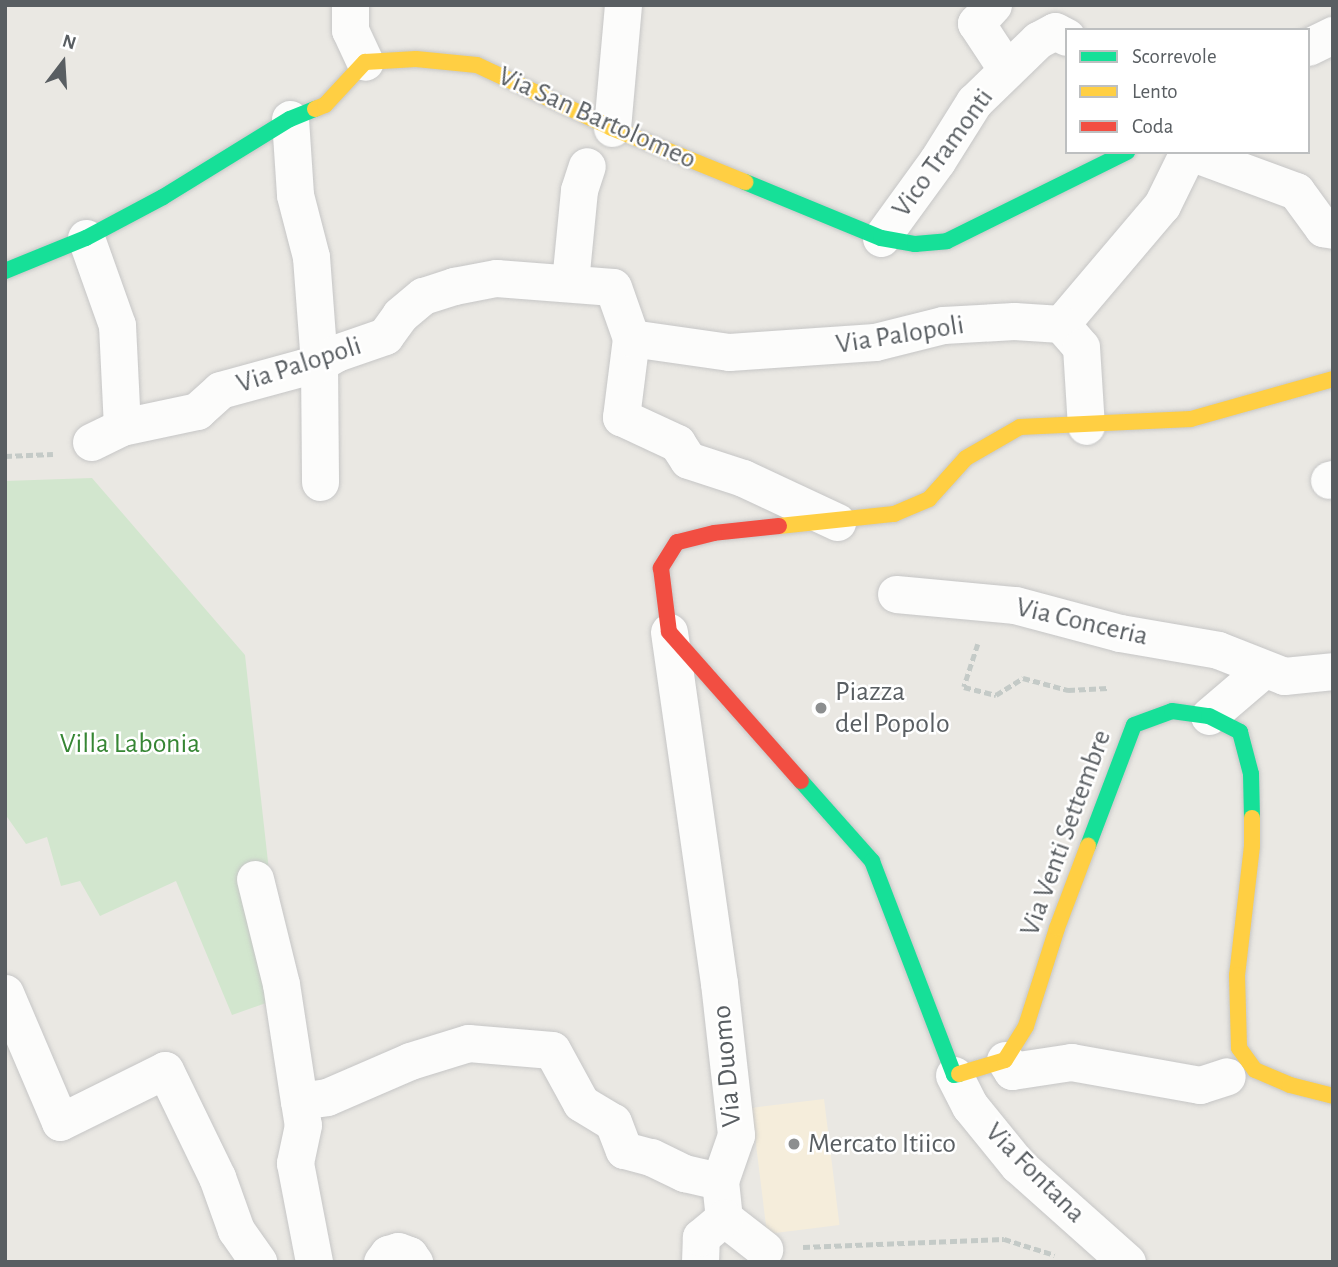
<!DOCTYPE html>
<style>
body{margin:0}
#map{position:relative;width:1338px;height:1267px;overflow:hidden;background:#eae8e3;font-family:"Alegreya Sans",sans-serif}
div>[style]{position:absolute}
.commercial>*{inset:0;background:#f5eddb;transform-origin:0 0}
.green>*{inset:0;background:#d2e6ce}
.path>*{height:4.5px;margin-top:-2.25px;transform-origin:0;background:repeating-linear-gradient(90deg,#c4cac7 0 7px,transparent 0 10.5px)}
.roads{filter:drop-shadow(0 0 2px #c6c6c6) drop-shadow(0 0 2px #c6c6c6)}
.street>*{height:37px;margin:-18.5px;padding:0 18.5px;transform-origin:18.5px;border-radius:18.5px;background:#fcfcfb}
.fast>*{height:16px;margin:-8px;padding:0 8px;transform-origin:8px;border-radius:8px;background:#16e098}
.slow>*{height:16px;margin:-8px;padding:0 8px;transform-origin:8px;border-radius:8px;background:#ffcf43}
.jam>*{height:16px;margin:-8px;padding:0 8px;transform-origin:8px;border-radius:8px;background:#f24e42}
.dots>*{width:19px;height:19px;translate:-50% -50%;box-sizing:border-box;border:4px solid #fff;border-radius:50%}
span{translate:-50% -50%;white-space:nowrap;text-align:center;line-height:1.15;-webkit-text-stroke:5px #fff;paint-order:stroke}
.street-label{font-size:28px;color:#595e62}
.poi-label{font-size:28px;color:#595e62}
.left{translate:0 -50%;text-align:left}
.park-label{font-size:28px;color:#368634}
.frame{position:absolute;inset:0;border:7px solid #595e62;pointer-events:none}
.legend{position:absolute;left:1065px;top:28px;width:245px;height:126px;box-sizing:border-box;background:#fff;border:2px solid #bdbfc0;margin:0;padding:9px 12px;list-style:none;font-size:21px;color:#595e62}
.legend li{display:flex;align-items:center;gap:14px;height:35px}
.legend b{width:35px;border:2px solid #bdbfc0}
.north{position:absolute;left:28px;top:28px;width:70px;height:70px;-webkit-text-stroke:5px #fff;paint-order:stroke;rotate:17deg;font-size:19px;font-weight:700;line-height:28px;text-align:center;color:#595e62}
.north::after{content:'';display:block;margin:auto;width:24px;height:32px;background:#595e62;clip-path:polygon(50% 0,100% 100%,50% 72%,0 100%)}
</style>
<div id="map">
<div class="commercial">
<div style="left:824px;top:1099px;width:127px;height:73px;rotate:83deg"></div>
</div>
<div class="green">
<div style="clip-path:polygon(92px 478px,245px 655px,283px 997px,232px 1015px,176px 881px,100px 916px,80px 881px,61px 886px,47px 837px,26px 844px,5px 814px,5px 481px)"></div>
</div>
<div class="path">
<div style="left:5px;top:456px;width:48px;rotate:-2.4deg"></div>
<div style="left:978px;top:644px;width:45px;rotate:108deg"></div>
<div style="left:964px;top:687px;width:33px;rotate:14deg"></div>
<div style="left:996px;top:695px;width:32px;rotate:-32deg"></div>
<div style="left:1023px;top:678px;width:47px;rotate:14.9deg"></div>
<div style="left:1068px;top:690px;width:40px;rotate:-2.9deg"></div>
<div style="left:803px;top:1247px;width:201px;rotate:-2.3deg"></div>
<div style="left:1004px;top:1239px;width:53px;rotate:17.4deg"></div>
</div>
<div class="roads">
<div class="street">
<div style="left:350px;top:5px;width:25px;rotate:90deg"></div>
<div style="left:350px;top:30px;width:35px;rotate:65deg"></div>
<div style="left:993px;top:5px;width:25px;rotate:133deg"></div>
<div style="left:976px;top:23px;width:56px;rotate:56.6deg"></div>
<div style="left:1308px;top:47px;width:28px;rotate:-26deg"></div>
<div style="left:290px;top:119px;width:76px;rotate:86.2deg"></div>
<div style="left:295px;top:195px;width:64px;rotate:75.5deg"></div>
<div style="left:311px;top:257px;width:106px;rotate:85.7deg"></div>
<div style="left:319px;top:363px;width:119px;rotate:89.5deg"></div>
<div style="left:612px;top:128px;width:123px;rotate:-84.9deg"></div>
<div style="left:1190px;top:152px;width:113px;rotate:20.2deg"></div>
<div style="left:1296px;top:191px;width:46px;rotate:53.9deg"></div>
<div style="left:1323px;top:228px;width:10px;rotate:11deg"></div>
<div style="left:86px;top:238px;width:92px;rotate:70.4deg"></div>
<div style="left:117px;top:325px;width:102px;rotate:87.2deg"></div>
<div style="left:881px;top:238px;width:95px;rotate:-54deg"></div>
<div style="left:937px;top:161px;width:70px;rotate:-57.9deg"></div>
<div style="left:974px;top:102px;width:89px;rotate:-44.1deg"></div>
<div style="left:1038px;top:40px;width:19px;rotate:-28deg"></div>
<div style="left:1055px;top:31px;width:13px;rotate:27deg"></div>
<div style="left:570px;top:282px;width:92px;rotate:-84.4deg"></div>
<div style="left:579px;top:190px;width:25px;rotate:-72deg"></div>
<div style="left:1061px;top:324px;width:156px;rotate:-49.7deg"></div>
<div style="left:1162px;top:205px;width:59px;rotate:-63.9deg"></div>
<div style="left:631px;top:338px;width:80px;rotate:97.2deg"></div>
<div style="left:621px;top:417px;width:62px;rotate:24.9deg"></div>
<div style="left:677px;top:443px;width:20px;rotate:57deg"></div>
<div style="left:688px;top:460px;width:58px;rotate:18.1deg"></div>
<div style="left:743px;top:478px;width:104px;rotate:25.1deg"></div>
<div style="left:91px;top:442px;width:34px;rotate:-26deg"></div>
<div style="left:122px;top:427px;width:77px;rotate:-12deg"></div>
<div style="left:197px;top:411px;width:31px;rotate:-42deg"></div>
<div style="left:220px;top:390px;width:103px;rotate:-15.3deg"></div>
<div style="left:319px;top:363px;width:20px;rotate:-30deg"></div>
<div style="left:336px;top:353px;width:52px;rotate:-19.1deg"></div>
<div style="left:385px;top:336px;width:26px;rotate:-54deg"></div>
<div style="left:400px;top:315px;width:30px;rotate:-40deg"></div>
<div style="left:423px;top:296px;width:33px;rotate:-18deg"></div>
<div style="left:454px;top:286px;width:43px;rotate:-10.8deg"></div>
<div style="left:496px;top:278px;width:117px;rotate:4.4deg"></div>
<div style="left:613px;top:287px;width:54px;rotate:70.6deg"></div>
<div style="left:631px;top:338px;width:99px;rotate:8.1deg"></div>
<div style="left:729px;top:352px;width:146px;rotate:-3.9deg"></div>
<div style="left:875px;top:342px;width:70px;rotate:-14deg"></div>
<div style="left:943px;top:325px;width:71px;rotate:-3.2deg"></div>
<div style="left:1014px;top:321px;width:47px;rotate:3.7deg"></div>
<div style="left:1061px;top:324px;width:30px;rotate:49deg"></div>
<div style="left:1081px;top:347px;width:79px;rotate:86.4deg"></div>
<div style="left:1329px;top:480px;width:4px;rotate:-14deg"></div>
<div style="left:896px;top:594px;width:120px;rotate:5.3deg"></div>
<div style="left:1015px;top:605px;width:109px;rotate:14.9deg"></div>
<div style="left:1120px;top:633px;width:99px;rotate:9.8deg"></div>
<div style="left:1218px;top:650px;width:71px;rotate:21.5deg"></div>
<div style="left:1284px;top:676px;width:49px;rotate:-5.8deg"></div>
<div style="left:669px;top:632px;width:355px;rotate:81.9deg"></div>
<div style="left:719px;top:983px;width:153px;rotate:83.6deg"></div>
<div style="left:736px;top:1135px;width:49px;rotate:109.2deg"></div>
<div style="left:720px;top:1181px;width:37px;rotate:84deg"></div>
<div style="left:724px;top:1218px;width:51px;rotate:37.8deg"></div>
<div style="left:1209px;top:716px;width:72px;rotate:-40.5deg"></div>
<div style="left:255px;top:879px;width:108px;rotate:76.1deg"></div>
<div style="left:281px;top:984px;width:118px;rotate:81.3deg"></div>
<div style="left:299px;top:1101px;width:28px;rotate:-8deg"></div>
<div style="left:327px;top:1097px;width:90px;rotate:-23.4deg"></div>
<div style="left:410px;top:1061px;width:61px;rotate:-17.2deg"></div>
<div style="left:468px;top:1043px;width:84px;rotate:4.8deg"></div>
<div style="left:552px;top:1050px;width:60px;rotate:61.3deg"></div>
<div style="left:581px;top:1103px;width:37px;rotate:31deg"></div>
<div style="left:613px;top:1122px;width:30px;rotate:69deg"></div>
<div style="left:624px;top:1150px;width:28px;rotate:15deg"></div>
<div style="left:651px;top:1157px;width:37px;rotate:26deg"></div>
<div style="left:684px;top:1173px;width:37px;rotate:13deg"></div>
<div style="left:5px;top:993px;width:140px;rotate:66.9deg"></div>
<div style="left:60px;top:1122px;width:117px;rotate:-26.3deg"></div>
<div style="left:165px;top:1070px;width:119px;rotate:64.1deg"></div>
<div style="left:217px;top:1177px;width:56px;rotate:70.3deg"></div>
<div style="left:236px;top:1230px;width:39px;rotate:55deg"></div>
<div style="left:1005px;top:1060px;width:13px;rotate:58deg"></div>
<div style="left:1012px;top:1071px;width:60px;rotate:-8.7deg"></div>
<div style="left:1071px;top:1062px;width:131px;rotate:10.1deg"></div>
<div style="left:1200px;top:1085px;width:28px;rotate:-18deg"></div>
<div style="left:954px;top:1075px;width:35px;rotate:63deg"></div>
<div style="left:970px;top:1106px;width:76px;rotate:50.9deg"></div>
<div style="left:1018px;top:1165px;width:146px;rotate:41.7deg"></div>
<div style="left:299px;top:1101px;width:24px;rotate:81deg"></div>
<div style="left:303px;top:1125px;width:39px;rotate:102deg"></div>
<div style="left:295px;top:1163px;width:101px;rotate:79.1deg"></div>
<div style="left:382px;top:1262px;width:10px;rotate:-53deg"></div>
<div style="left:388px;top:1254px;width:10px;rotate:-17deg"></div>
<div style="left:398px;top:1251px;width:12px;rotate:20deg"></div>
<div style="left:409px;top:1255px;width:9px;rotate:54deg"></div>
<div style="left:700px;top:1262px;width:25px;rotate:-88deg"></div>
<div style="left:701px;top:1237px;width:30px;rotate:-40deg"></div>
</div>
<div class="fast">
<div style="left:745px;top:182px;width:147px;rotate:22.4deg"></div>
<div style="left:881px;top:238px;width:35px;rotate:10deg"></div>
<div style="left:915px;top:244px;width:32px;rotate:-5deg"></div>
<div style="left:947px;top:241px;width:201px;rotate:-26.3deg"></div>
<div style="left:5px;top:271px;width:87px;rotate:-22.2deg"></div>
<div style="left:86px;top:238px;width:87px;rotate:-28deg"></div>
<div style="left:163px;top:197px;width:149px;rotate:-31.6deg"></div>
<div style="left:290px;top:119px;width:27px;rotate:-22deg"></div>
<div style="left:801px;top:781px;width:107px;rotate:48.4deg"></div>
<div style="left:872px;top:861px;width:229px;rotate:69deg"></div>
<div style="left:954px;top:1075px;width:5px;rotate:-11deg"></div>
<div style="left:1088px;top:846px;width:129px;rotate:-69.2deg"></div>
<div style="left:1134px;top:725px;width:40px;rotate:-20.2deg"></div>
<div style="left:1172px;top:711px;width:37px;rotate:8deg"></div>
<div style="left:1209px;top:716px;width:35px;rotate:27deg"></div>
<div style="left:1240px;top:732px;width:43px;rotate:75.3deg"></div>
<div style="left:1251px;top:774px;width:44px;rotate:88.7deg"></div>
</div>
<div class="slow">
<div style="left:315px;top:109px;width:11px;rotate:-22deg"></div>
<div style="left:325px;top:105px;width:59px;rotate:-47.1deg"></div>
<div style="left:365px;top:62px;width:51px;rotate:-3.4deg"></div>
<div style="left:416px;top:59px;width:61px;rotate:5.6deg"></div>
<div style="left:477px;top:65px;width:149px;rotate:25deg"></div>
<div style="left:612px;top:128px;width:144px;rotate:22.1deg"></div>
<div style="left:779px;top:526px;width:116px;rotate:-6deg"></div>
<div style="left:894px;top:514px;width:38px;rotate:-23deg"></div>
<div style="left:929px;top:499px;width:55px;rotate:-47.9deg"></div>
<div style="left:966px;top:458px;width:62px;rotate:-29.9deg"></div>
<div style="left:1020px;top:427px;width:171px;rotate:-2.7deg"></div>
<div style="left:1191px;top:419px;width:148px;rotate:-15.7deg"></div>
<div style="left:1252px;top:818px;width:28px;rotate:90deg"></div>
<div style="left:1252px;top:846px;width:130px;rotate:96.6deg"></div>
<div style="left:1237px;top:975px;width:73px;rotate:88.4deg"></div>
<div style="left:1239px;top:1048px;width:27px;rotate:54deg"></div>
<div style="left:1255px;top:1070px;width:38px;rotate:23deg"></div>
<div style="left:1290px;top:1085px;width:44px;rotate:14.3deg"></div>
<div style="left:959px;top:1074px;width:48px;rotate:-16.9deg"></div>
<div style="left:1005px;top:1060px;width:40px;rotate:-58deg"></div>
<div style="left:1026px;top:1026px;width:103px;rotate:-72.4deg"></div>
<div style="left:1057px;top:928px;width:88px;rotate:-69.3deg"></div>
</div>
<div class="jam">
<div style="left:779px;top:526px;width:65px;rotate:173.9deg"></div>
<div style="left:714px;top:533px;width:38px;rotate:166deg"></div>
<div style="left:677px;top:542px;width:31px;rotate:122deg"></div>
<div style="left:661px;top:568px;width:64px;rotate:82.9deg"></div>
<div style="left:669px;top:632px;width:199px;rotate:48.5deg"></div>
</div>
</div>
<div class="dots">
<div style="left:821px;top:708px;background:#8c8e8f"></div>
<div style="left:794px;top:1144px;background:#8c8e8f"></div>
</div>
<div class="street-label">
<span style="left:597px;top:118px;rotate:24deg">Via San Bartolomeo</span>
<span style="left:943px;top:153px;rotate:-54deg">Vico Tramonti</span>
<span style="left:900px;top:335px;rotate:-9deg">Via Palopoli</span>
<span style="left:299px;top:365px;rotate:-18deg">Via Palopoli</span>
<span style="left:1082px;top:622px;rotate:13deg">Via Conceria</span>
<span style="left:1066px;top:833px;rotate:-70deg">Via Venti Settembre</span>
<span style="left:727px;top:1066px;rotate:-95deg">Via Duomo</span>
<span style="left:1035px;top:1173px;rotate:45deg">Via Fontana</span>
</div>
<div class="poi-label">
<span class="left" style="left:835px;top:708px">Piazza<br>del Popolo</span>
<span class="left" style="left:808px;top:1144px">Mercato Itiico</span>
</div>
<div class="park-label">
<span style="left:130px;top:744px">Villa Labonia</span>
</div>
<div class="frame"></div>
<ul class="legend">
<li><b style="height:9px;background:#16e098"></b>Scorrevole</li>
<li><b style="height:9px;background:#ffcf43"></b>Lento</li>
<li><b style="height:9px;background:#f24e42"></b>Coda</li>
</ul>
<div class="north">N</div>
</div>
